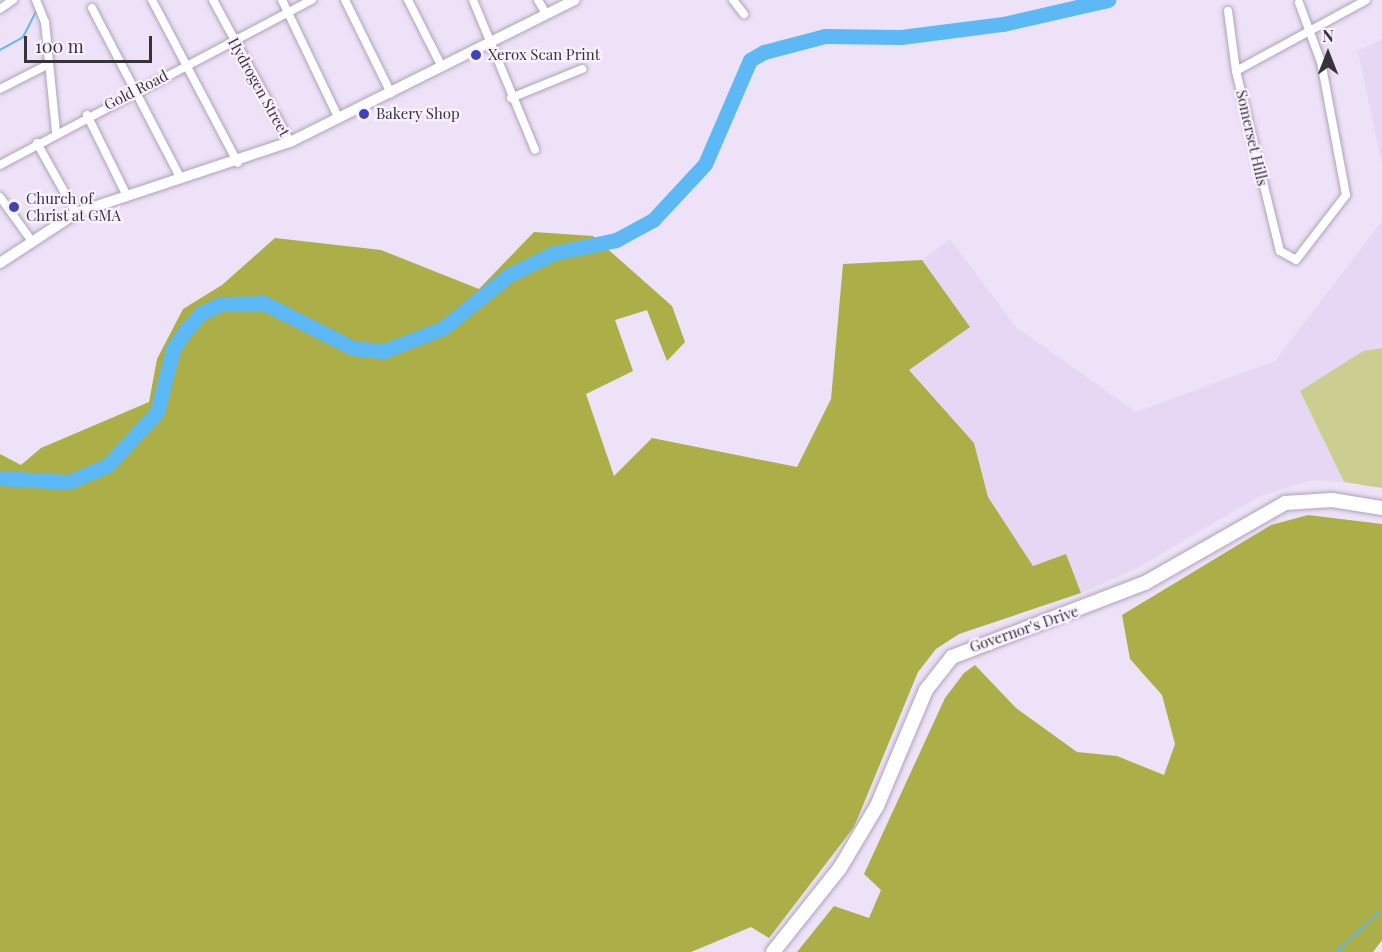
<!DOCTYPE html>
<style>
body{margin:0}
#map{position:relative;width:1382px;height:952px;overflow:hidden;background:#eee2f8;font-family:"Playfair Display",serif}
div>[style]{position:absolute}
.built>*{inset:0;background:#e7d7f4}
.green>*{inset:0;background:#cbce90}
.forest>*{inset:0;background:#acae47}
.stream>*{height:2px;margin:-1px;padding:0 1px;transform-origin:1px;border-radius:1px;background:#5db8f6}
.river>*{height:15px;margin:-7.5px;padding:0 7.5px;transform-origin:7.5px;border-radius:7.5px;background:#5db8f6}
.roads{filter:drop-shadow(0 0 2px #afa3b9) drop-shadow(0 0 2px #afa3b9)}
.street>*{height:8px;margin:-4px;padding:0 4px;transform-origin:4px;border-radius:4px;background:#fff}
.secondary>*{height:10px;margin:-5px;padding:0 5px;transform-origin:5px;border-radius:5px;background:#fff}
.highway>*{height:14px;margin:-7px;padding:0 7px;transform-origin:7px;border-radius:7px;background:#fff}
.dots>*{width:16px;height:16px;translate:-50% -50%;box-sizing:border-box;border:3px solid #f9f1ff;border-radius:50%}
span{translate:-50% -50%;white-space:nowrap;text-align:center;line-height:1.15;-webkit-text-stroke:4.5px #f9f1ff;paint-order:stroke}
.poi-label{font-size:15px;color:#37333b}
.left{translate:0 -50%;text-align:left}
.street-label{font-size:15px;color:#37333b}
.north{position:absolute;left:1298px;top:24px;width:60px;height:60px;-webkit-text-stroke:4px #f9f1ff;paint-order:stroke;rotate:0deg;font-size:16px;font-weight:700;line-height:24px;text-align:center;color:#37333b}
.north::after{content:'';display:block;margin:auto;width:21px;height:27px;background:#37333b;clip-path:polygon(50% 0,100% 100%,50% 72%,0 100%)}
.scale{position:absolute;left:24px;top:36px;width:128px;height:27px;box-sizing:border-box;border:3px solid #37333b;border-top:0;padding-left:8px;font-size:18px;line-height:21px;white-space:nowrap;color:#37333b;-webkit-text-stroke:4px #f9f1ff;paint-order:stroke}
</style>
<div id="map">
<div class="built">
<div style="clip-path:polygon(1382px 39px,1382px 165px,1358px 51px)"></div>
<div style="clip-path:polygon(1382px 221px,1382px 348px,1363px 351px,1300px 391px,1344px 482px,1311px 480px,1258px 497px,1136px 569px,1081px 593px,1066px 554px,1033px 566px,988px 497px,974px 443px,909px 369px,970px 327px,922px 260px,950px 239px,1016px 327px,1136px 412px,1275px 361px)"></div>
</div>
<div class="green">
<div style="clip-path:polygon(1382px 348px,1382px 488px,1344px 482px,1300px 391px,1363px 351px)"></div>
</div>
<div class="forest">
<div style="clip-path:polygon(534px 232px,593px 236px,672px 306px,685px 342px,667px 361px,647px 310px,615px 320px,633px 371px,586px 394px,614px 476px,652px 438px,797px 467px,831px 399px,843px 264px,922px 260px,970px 327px,909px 370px,974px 443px,988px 497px,1033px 566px,1066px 554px,1081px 593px,959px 634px,936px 649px,918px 672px,854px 827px,769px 938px,751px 927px,691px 952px,0 952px,0 454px,21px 465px,41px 448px,149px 402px,157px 359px,183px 309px,222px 285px,275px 238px,381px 250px,479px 289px)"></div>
<div style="clip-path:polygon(1308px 515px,1382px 524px,1382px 940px,1373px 952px,797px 952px,834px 906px,869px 918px,881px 890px,864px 874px,945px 698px,964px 673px,975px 665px,1016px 708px,1077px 752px,1117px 756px,1164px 775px,1175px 744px,1162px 695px,1130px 659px,1122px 615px,1271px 525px)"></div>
</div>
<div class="stream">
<div style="left:0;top:50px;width:26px;rotate:-29deg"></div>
<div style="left:23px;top:37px;width:33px;rotate:-63deg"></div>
<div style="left:1336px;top:952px;width:62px;rotate:-42.4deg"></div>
</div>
<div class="river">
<div style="left:0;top:478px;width:69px;rotate:3.3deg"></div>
<div style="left:69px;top:482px;width:43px;rotate:-23.6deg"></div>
<div style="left:108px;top:465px;width:72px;rotate:-47.2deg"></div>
<div style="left:157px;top:412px;width:65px;rotate:-75.7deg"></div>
<div style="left:173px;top:349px;width:22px;rotate:-56deg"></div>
<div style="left:185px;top:331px;width:24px;rotate:-48deg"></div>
<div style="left:201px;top:313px;width:22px;rotate:-24deg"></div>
<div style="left:221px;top:304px;width:43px;rotate:-1.3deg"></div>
<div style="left:264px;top:303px;width:100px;rotate:26.8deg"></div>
<div style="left:353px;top:348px;width:31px;rotate:6deg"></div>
<div style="left:384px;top:351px;width:63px;rotate:-21.3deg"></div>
<div style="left:443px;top:328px;width:85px;rotate:-38.8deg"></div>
<div style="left:509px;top:275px;width:50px;rotate:-26.1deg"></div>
<div style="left:554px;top:253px;width:63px;rotate:-11.8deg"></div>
<div style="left:616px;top:240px;width:42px;rotate:-28.4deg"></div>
<div style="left:653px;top:220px;width:76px;rotate:-47.1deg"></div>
<div style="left:705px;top:164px;width:113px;rotate:-66.6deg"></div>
<div style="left:750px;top:60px;width:16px;rotate:-30deg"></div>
<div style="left:764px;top:52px;width:63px;rotate:-14.7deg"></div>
<div style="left:825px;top:36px;width:76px;rotate:0.8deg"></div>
<div style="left:901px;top:37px;width:103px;rotate:-7.3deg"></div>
<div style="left:1003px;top:24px;width:108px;rotate:-12.9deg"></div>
</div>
<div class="roads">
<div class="street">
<div style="left:36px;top:0;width:24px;rotate:68deg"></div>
<div style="left:45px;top:22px;width:111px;rotate:84.3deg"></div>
<div style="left:152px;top:0;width:184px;rotate:62.2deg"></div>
<div style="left:213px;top:0;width:162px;rotate:61.5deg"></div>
<div style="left:282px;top:0;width:130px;rotate:64.4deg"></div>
<div style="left:345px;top:0;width:104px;rotate:63.7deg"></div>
<div style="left:408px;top:0;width:75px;rotate:63.1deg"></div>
<div style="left:473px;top:0;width:162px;rotate:67.5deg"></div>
<div style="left:538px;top:0;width:16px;rotate:60deg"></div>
<div style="left:733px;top:0;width:18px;rotate:52deg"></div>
<div style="left:92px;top:8px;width:191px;rotate:62.5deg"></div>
<div style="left:0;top:9px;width:16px;rotate:-35deg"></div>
<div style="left:1228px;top:11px;width:61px;rotate:82.4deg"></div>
<div style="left:1236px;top:71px;width:185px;rotate:76.3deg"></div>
<div style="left:1280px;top:251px;width:18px;rotate:29deg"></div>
<div style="left:1296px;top:260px;width:82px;rotate:-52.4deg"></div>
<div style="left:1346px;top:195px;width:135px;rotate:-100.6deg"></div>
<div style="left:1321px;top:62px;width:63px;rotate:-110.4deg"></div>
<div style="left:1236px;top:71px;width:148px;rotate:-28.6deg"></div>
<div style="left:0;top:89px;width:55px;rotate:-27deg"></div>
<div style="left:511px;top:98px;width:77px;rotate:-22.2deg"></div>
<div style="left:87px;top:115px;width:88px;rotate:63.7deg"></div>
<div style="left:37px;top:143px;width:80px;rotate:60.9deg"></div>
<div style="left:0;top:165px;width:353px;rotate:-27.9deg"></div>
<div style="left:0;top:197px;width:53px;rotate:54.2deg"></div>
</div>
<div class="secondary">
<div style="left:0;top:263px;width:91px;rotate:-33.3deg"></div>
<div style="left:76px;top:213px;width:225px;rotate:-18.4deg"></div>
<div style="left:290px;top:142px;width:318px;rotate:-26.5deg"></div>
</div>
<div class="highway">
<div style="left:773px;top:952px;width:107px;rotate:-51.4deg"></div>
<div style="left:840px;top:868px;width:72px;rotate:-59.2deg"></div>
<div style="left:877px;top:806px;width:126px;rotate:-67.1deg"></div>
<div style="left:926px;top:690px;width:42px;rotate:-51.8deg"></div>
<div style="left:952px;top:657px;width:207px;rotate:-21deg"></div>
<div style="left:1145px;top:583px;width:161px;rotate:-29.7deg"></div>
<div style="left:1285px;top:503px;width:47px;rotate:-3.7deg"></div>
<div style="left:1332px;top:500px;width:51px;rotate:9.1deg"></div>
</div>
</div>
<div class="dots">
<div style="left:476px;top:55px;background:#3c44b8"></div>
<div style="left:364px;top:114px;background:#3c44b8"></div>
<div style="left:14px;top:207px;background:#3c44b8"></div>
</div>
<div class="poi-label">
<span class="left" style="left:488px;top:55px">Xerox Scan Print</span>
<span class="left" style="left:376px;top:114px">Bakery Shop</span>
<span class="left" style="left:26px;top:207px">Church of<br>Christ at GMA</span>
</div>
<div class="street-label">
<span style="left:259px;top:87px;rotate:61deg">Hydrogen Street</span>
<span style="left:136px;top:90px;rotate:-27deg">Gold Road</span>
<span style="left:1252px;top:138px;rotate:77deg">Somerset Hills</span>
<span style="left:1024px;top:629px;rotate:-19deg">Governor's Drive</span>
</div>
<div class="north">N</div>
<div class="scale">100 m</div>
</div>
